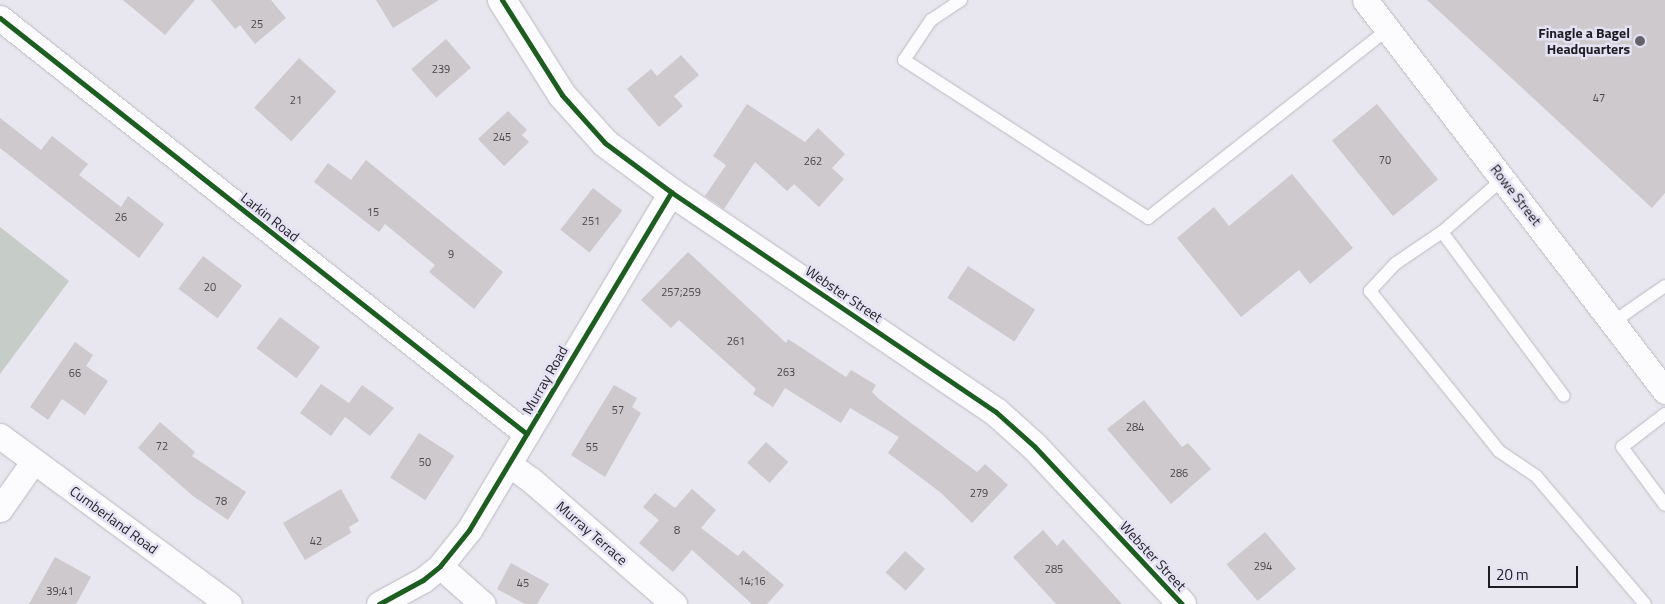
<!DOCTYPE html>
<style>
body{margin:0}
#map{position:relative;width:1665px;height:604px;overflow:hidden;background:#e8e6ef;font-family:"Titillium Web",sans-serif}
div>[style]{position:absolute}
.green>*{inset:0;background:#c6ccc7}
.building>*{inset:0;background:#cdc9cc;transform-origin:0 0}
.roads{filter:drop-shadow(0 0 1px #bbbac1) drop-shadow(0 0 1px #bbbac1)}
.service>*{height:12px;margin:-6px;padding:0 6px;transform-origin:6px;border-radius:6px;background:#fcfbfd}
.minor>*{height:25px;margin:-12.5px;padding:0 12.5px;transform-origin:12.5px;border-radius:12.5px;background:#fcfbfd}
.tertiary>*{height:28px;margin:-14px;padding:0 14px;transform-origin:14px;border-radius:14px;background:#fcfbfd}
.cycleway>*{height:5px;margin:-2.5px;padding:0 2.5px;transform-origin:2.5px;border-radius:2.5px;background:#1b5e20}
.dots>*{width:14px;height:14px;translate:-50% -50%;box-sizing:border-box;border:2px solid #e5e2f3;border-radius:50%}
span{translate:-50% -50%;white-space:nowrap;text-align:center;line-height:1.15;-webkit-text-stroke:5px #e5e2f3;paint-order:stroke}
.number-label{font-size:11px;color:#4a484d}
.number-label span{-webkit-text-stroke-width:0}
.poi-label{font-size:14px;color:#1e1d23;font-weight:700}
.right{translate:-100% -50%;text-align:right}
.street-label{font-size:14px;color:#1e1d23}
.scale{position:absolute;left:1488px;top:566px;width:90px;height:22px;box-sizing:border-box;border:2px solid #1e1d23;border-top:0;padding-left:6px;font-size:15px;line-height:18px;white-space:nowrap;color:#1e1d23;-webkit-text-stroke:4px #e5e2f3;paint-order:stroke}
</style>
<div id="map">
<div class="green">
<div style="clip-path:polygon(0 227px,69px 281px,0 374px)"></div>
</div>
<div class="building">
<div style="clip-path:polygon(123px 0,195px 0,165px 35px)"></div>
<div style="clip-path:polygon(211px 0,271px 0,286px 18px,255px 44px,240px 25px,235px 29px)"></div>
<div style="clip-path:polygon(376px 0,439px 0,393px 28px)"></div>
<div style="clip-path:polygon(1427px 0,1665px 0,1665px 193px,1652px 208px)"></div>
<div style="left:446px;top:39px;width:38px;height:46px;rotate:49deg"></div>
<div style="clip-path:polygon(681px 55px,699px 75px,674px 96px,683px 106px,659px 127px,627px 89px,651px 69px,657px 76px)"></div>
<div style="left:299px;top:58px;width:50px;height:67px;rotate:42deg"></div>
<div style="clip-path:polygon(747px 104px,805px 142px,818px 128px,845px 154px,832px 168px,844px 179px,819px 207px,794px 184px,787px 191px,755px 162px,724px 209px,705px 196px,726px 165px,713px 156px)"></div>
<div style="left:1377px;top:104px;width:97px;height:58px;rotate:51deg"></div>
<div style="clip-path:polygon(508px 111px,527px 130px,522px 135px,529px 142px,504px 166px,478px 139px)"></div>
<div style="clip-path:polygon(0 118px,41px 150px,52px 136px,88px 164px,79px 175px,121px 207px,128px 196px,164px 224px,139px 258px,0 148px)"></div>
<div style="clip-path:polygon(366px 160px,503px 272px,474px 309px,429px 272px,435px 265px,385px 224px,379px 232px,314px 182px,328px 163px,351px 180px)"></div>
<div style="clip-path:polygon(1292px 174px,1353px 248px,1310px 284px,1299px 270px,1241px 317px,1177px 238px,1214px 207px,1229px 226px)"></div>
<div style="left:593px;top:188px;width:37px;height:53px;rotate:38deg"></div>
<div style="clip-path:polygon(688px 252px,786px 343px,788px 339px,846px 377px,851px 370px,876px 385px,872px 392px,879px 399px,977px 472px,985px 464px,1008px 485px,972px 523px,940px 492px,888px 453px,899px 437px,850px 408px,841px 423px,785px 388px,773px 407px,753px 394px,756px 389px,679px 320px,671px 328px,641px 300px)"></div>
<div style="left:203px;top:256px;width:49px;height:41px;rotate:37deg"></div>
<div style="left:968px;top:266px;width:80px;height:38px;rotate:33deg"></div>
<div style="left:280px;top:317px;width:50px;height:39px;rotate:37deg"></div>
<div style="clip-path:polygon(75px 342px,93px 355px,86px 366px,108px 381px,85px 415px,62px 399px,48px 420px,30px 407px)"></div>
<div style="clip-path:polygon(321px 384px,349px 403px,362px 385px,394px 408px,370px 436px,345px 417px,331px 436px,300px 413px)"></div>
<div style="clip-path:polygon(614px 385px,637px 398px,632px 407px,641px 413px,605px 477px,571px 455px)"></div>
<div style="clip-path:polygon(1144px 400px,1182px 447px,1188px 443px,1211px 469px,1171px 504px,1107px 429px)"></div>
<div style="clip-path:polygon(160px 422px,195px 452px,192px 456px,246px 492px,228px 520px,193px 496px,138px 448px)"></div>
<div style="left:419px;top:433px;width:42px;height:53px;rotate:33deg"></div>
<div style="left:766px;top:442px;width:30px;height:28px;rotate:42deg"></div>
<div style="clip-path:polygon(341px 489px,359px 521px,349px 527px,351px 533px,305px 560px,283px 523px)"></div>
<div style="clip-path:polygon(692px 489px,716px 510px,701px 528px,738px 556px,743px 550px,784px 585px,767px 604px,752px 604px,692px 550px,673px 572px,639px 543px,659px 520px,643px 507px,655px 493px,675px 508px)"></div>
<div style="clip-path:polygon(1043px 530px,1057px 546px,1063px 539px,1122px 604px,1056px 604px,1013px 557px)"></div>
<div style="left:1265px;top:532px;width:48px;height:50px;rotate:50deg"></div>
<div style="left:905px;top:551px;width:27px;height:29px;rotate:42deg"></div>
<div style="clip-path:polygon(55px 557px,91px 577px,76px 604px,29px 604px)"></div>
<div style="clip-path:polygon(511px 563px,549px 584px,537px 604px,525px 604px,497px 589px)"></div>
</div>
<div class="roads">
<div class="service">
<div style="left:961px;top:0;width:36px;rotate:146deg"></div>
<div style="left:931px;top:20px;width:48px;rotate:124deg"></div>
<div style="left:904px;top:60px;width:291px;rotate:32.9deg"></div>
<div style="left:1148px;top:218px;width:305px;rotate:-38.2deg"></div>
<div style="left:1504px;top:178px;width:82px;rotate:138.9deg"></div>
<div style="left:1442px;top:232px;width:204px;rotate:53.4deg"></div>
<div style="left:1442px;top:232px;width:57px;rotate:145.8deg"></div>
<div style="left:1395px;top:264px;width:37px;rotate:133deg"></div>
<div style="left:1370px;top:291px;width:206px;rotate:51.1deg"></div>
<div style="left:1499px;top:451px;width:45px;rotate:34deg"></div>
<div style="left:1536px;top:476px;width:168px;rotate:49.6deg"></div>
<div style="left:1613px;top:322px;width:63px;rotate:-34.7deg"></div>
<div style="left:1665px;top:414px;width:54px;rotate:142.5deg"></div>
<div style="left:1622px;top:447px;width:72px;rotate:53.4deg"></div>
</div>
<div class="minor">
<div style="left:1365px;top:0;width:493px;rotate:52.5deg"></div>
<div style="left:0;top:18px;width:671px;rotate:38.29deg"></div>
<div style="left:0;top:436px;width:284px;rotate:36.3deg"></div>
<div style="left:509px;top:464px;width:26px;rotate:36deg"></div>
<div style="left:530px;top:479px;width:191px;rotate:41deg"></div>
<div style="left:0;top:509px;width:57px;rotate:-54.9deg"></div>
<div style="left:440px;top:566px;width:57px;rotate:41.5deg"></div>
<div style="left:379px;top:604px;width:50px;rotate:-28.6deg"></div>
<div style="left:423px;top:580px;width:22px;rotate:-39deg"></div>
<div style="left:440px;top:566px;width:46px;rotate:-51.1deg"></div>
<div style="left:469px;top:530px;width:394px;rotate:-59.1deg"></div>
</div>
<div class="tertiary">
<div style="left:502px;top:0;width:112px;rotate:57.7deg"></div>
<div style="left:562px;top:95px;width:64px;rotate:48.1deg"></div>
<div style="left:605px;top:143px;width:82px;rotate:36.6deg"></div>
<div style="left:671px;top:192px;width:392px;rotate:34.1deg"></div>
<div style="left:996px;top:412px;width:52px;rotate:41.9deg"></div>
<div style="left:1035px;top:447px;width:215px;rotate:46.9deg"></div>
</div>
</div>
<div class="cycleway">
<div style="left:502px;top:0;width:112px;rotate:57.7deg"></div>
<div style="left:562px;top:95px;width:64px;rotate:48.1deg"></div>
<div style="left:605px;top:143px;width:82px;rotate:36.6deg"></div>
<div style="left:671px;top:192px;width:392px;rotate:34.1deg"></div>
<div style="left:996px;top:412px;width:52px;rotate:41.9deg"></div>
<div style="left:1035px;top:447px;width:215px;rotate:46.9deg"></div>
<div style="left:0;top:18px;width:671px;rotate:38.29deg"></div>
<div style="left:379px;top:604px;width:50px;rotate:-28.6deg"></div>
<div style="left:423px;top:580px;width:22px;rotate:-39deg"></div>
<div style="left:440px;top:566px;width:46px;rotate:-51.1deg"></div>
<div style="left:469px;top:530px;width:394px;rotate:-59.1deg"></div>
</div>
<div class="dots">
<div style="left:1640px;top:41px;background:#65636a"></div>
</div>
<div class="number-label">
<span style="left:257px;top:24px">25</span>
<span style="left:441px;top:69px">239</span>
<span style="left:1599px;top:98px">47</span>
<span style="left:296px;top:100px">21</span>
<span style="left:502px;top:137px">245</span>
<span style="left:1385px;top:160px">70</span>
<span style="left:813px;top:161px">262</span>
<span style="left:373px;top:212px">15</span>
<span style="left:121px;top:217px">26</span>
<span style="left:591px;top:221px">251</span>
<span style="left:451px;top:254px">9</span>
<span style="left:210px;top:287px">20</span>
<span style="left:681px;top:292px">257;259</span>
<span style="left:736px;top:341px">261</span>
<span style="left:786px;top:372px">263</span>
<span style="left:75px;top:373px">66</span>
<span style="left:618px;top:410px">57</span>
<span style="left:1135px;top:427px">284</span>
<span style="left:162px;top:446px">72</span>
<span style="left:592px;top:447px">55</span>
<span style="left:425px;top:462px">50</span>
<span style="left:1179px;top:473px">286</span>
<span style="left:979px;top:493px">279</span>
<span style="left:221px;top:501px">78</span>
<span style="left:677px;top:530px">8</span>
<span style="left:316px;top:541px">42</span>
<span style="left:1263px;top:566px">294</span>
<span style="left:1054px;top:569px">285</span>
<span style="left:752px;top:581px">14;16</span>
<span style="left:523px;top:583px">45</span>
<span style="left:60px;top:591px">39;41</span>
</div>
<div class="poi-label">
<span class="right" style="left:1630px;top:41px">Finagle a Bagel<br>Headquarters</span>
</div>
<div class="street-label">
<span style="left:1516px;top:195px;rotate:52deg">Rowe Street</span>
<span style="left:270px;top:217px;rotate:38deg">Larkin Road</span>
<span style="left:844px;top:294px;rotate:34deg">Webster Street</span>
<span style="left:545px;top:380px;rotate:-60deg">Murray Road</span>
<span style="left:114px;top:520px;rotate:36deg">Cumberland Road</span>
<span style="left:592px;top:533px;rotate:41deg">Murray Terrace</span>
<span style="left:1153px;top:556px;rotate:47deg">Webster Street</span>
</div>
<div class="scale">20 m</div>
</div>
